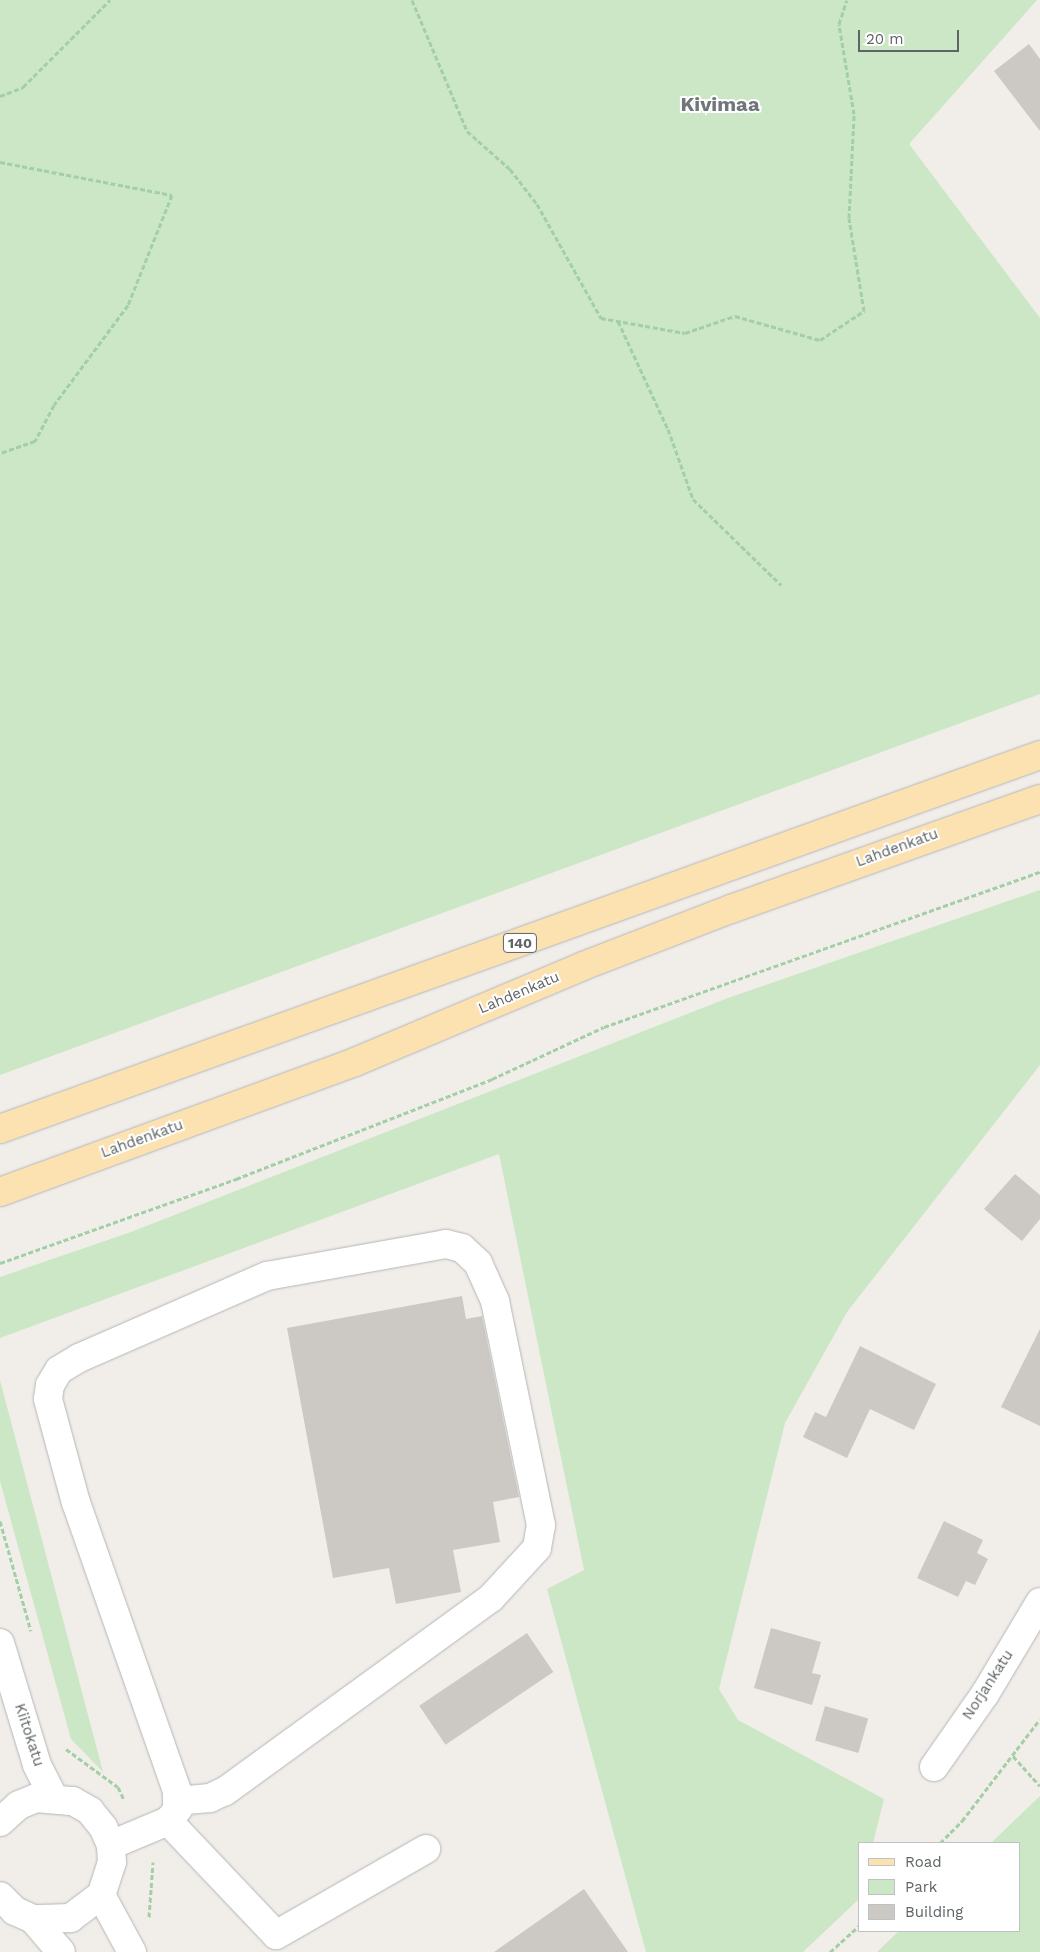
<!DOCTYPE html>
<style>
body{margin:0}
#map{position:relative;width:1040px;height:1952px;overflow:hidden;background:#f1ede8;font-family:"Work Sans",sans-serif}
div>[style]{position:absolute}
.green>*{inset:0;background:#cce7c6}
.building>*{inset:0;background:#ccc8c4;transform-origin:0 0}
.path>*{height:3px;margin-top:-1.5px;transform-origin:0;background:repeating-linear-gradient(90deg,#a3cfa7 0 5px,transparent 0 7.5px)}
.roads{filter:drop-shadow(0 0 1px #b3b6b9) drop-shadow(0 0 1px #b3b6b9)}
.minor>*{height:28px;margin:-14px;padding:0 14px;transform-origin:14px;border-radius:14px;background:#fff}
.major>*{height:28px;margin:-14px;padding:0 14px;transform-origin:14px;border-radius:14px;background:#fde2b1}
span{translate:-50% -50%;white-space:nowrap;text-align:center;line-height:1.15;-webkit-text-stroke:4px #fff;paint-order:stroke}
.shield-label span{padding:1px 4px;background:#fff;border:1px solid;border-radius:4px;-webkit-text-stroke-width:0}
.shield-label{font-size:14px;color:#5f6467;font-weight:700}
.street-label{font-size:15px;color:#5f6467}
.district-label{font-size:20px;color:#707679;font-weight:700}
.legend{position:absolute;left:858px;top:1842px;width:162px;height:90px;box-sizing:border-box;background:#fff;border:1px solid #bfc1c2;margin:0;padding:6px 9px;list-style:none;font-size:15px;color:#5f6467}
.legend li{display:flex;align-items:center;gap:10px;height:25px}
.legend b{width:25px;border:1px solid #bfc1c2}
.scale{position:absolute;left:858px;top:30px;width:101px;height:22px;box-sizing:border-box;border:2px solid #5f6467;border-top:0;padding-left:6px;font-size:15px;line-height:18px;white-space:nowrap;color:#5f6467;-webkit-text-stroke:4px #fff;paint-order:stroke}
</style>
<div id="map">
<div class="green">
<div style="clip-path:polygon(0 0,1037px 0,909px 144px,1040px 318px,1040px 694px,0 1075px)"></div>
<div style="clip-path:polygon(1040px 890px,1040px 1065px,847px 1312px,785px 1423px,719px 1689px,738px 1720px,884px 1799px,873px 1843px,859px 1843px,859px 1899px,803px 1952px,646px 1952px,547px 1589px,584px 1570px,499px 1154px,0 1338px,0 1277px,131px 1232px,728px 998px)"></div>
<div style="clip-path:polygon(0 1380px,103px 1772px,71px 1739px,0 1481px)"></div>
<div style="clip-path:polygon(1040px 1796px,1040px 1952px,877px 1952px,899px 1931px,1019px 1931px,1019px 1843px,991px 1843px)"></div>
</div>
<div class="building">
<div style="clip-path:polygon(1029px 44px,1040px 59px,1040px 131px,994px 71px)"></div>
<div style="clip-path:polygon(1015px 1174px,1040px 1195px,1040px 1219px,1022px 1241px,984px 1209px)"></div>
<div style="clip-path:polygon(462px 1296px,466px 1319px,482px 1316px,519px 1497px,493px 1502px,500px 1542px,453px 1550px,461px 1592px,396px 1604px,389px 1568px,333px 1578px,287px 1328px)"></div>
<div style="clip-path:polygon(1040px 1329px,1040px 1426px,1001px 1407px)"></div>
<div style="clip-path:polygon(860px 1346px,936px 1384px,914px 1430px,870px 1409px,847px 1458px,803px 1437px,815px 1412px,826px 1417px)"></div>
<div style="clip-path:polygon(944px 1521px,983px 1540px,977px 1553px,988px 1559px,975px 1585px,966px 1581px,958px 1597px,917px 1578px)"></div>
<div style="clip-path:polygon(771px 1628px,821px 1642px,812px 1673px,821px 1675px,812px 1705px,754px 1688px)"></div>
<div style="left:527px;top:1633px;width:47px;height:130px;rotate:56deg"></div>
<div style="left:825px;top:1706px;width:45px;height:36px;rotate:16deg"></div>
<div style="clip-path:polygon(584px 1889px,628px 1952px,494px 1952px)"></div>
</div>
<div class="path">
<div style="left:412px;top:0;width:142px;rotate:67.2deg"></div>
<div style="left:467px;top:131px;width:57px;rotate:41.5deg"></div>
<div style="left:510px;top:169px;width:44px;rotate:52.4deg"></div>
<div style="left:537px;top:204px;width:131px;rotate:60.7deg"></div>
<div style="left:601px;top:318px;width:85px;rotate:10.1deg"></div>
<div style="left:685px;top:333px;width:53px;rotate:-18.8deg"></div>
<div style="left:735px;top:316px;width:88px;rotate:15.8deg"></div>
<div style="left:820px;top:340px;width:53px;rotate:-33.4deg"></div>
<div style="left:864px;top:311px;width:94px;rotate:-99.2deg"></div>
<div style="left:849px;top:218px;width:104px;rotate:-87.2deg"></div>
<div style="left:854px;top:114px;width:91px;rotate:-99.5deg"></div>
<div style="left:839px;top:24px;width:25px;rotate:-72deg"></div>
<div style="left:0;top:96px;width:25px;rotate:-21deg"></div>
<div style="left:23px;top:87px;width:123px;rotate:-45deg"></div>
<div style="left:0;top:162px;width:175px;rotate:10.9deg"></div>
<div style="left:172px;top:195px;width:118px;rotate:111.8deg"></div>
<div style="left:128px;top:305px;width:124px;rotate:126.5deg"></div>
<div style="left:54px;top:405px;width:41px;rotate:117.8deg"></div>
<div style="left:35px;top:441px;width:37px;rotate:161deg"></div>
<div style="left:618px;top:321px;width:119px;rotate:65.2deg"></div>
<div style="left:668px;top:429px;width:74px;rotate:70.3deg"></div>
<div style="left:693px;top:499px;width:123px;rotate:44.3deg"></div>
<div style="left:0;top:1263px;width:251px;rotate:-19.6deg"></div>
<div style="left:236px;top:1179px;width:275px;rotate:-21.3deg"></div>
<div style="left:492px;top:1079px;width:123px;rotate:-24.9deg"></div>
<div style="left:604px;top:1027px;width:463px;rotate:-19.6deg"></div>
<div style="left:0;top:1521px;width:114px;rotate:74.3deg"></div>
<div style="left:66px;top:1749px;width:64px;rotate:36.2deg"></div>
<div style="left:118px;top:1787px;width:14px;rotate:65deg"></div>
<div style="left:1013px;top:1756px;width:40px;rotate:48deg"></div>
<div style="left:940px;top:1843px;width:31px;rotate:-45deg"></div>
<div style="left:962px;top:1821px;width:128px;rotate:-52.6deg"></div>
<div style="left:149px;top:1917px;width:55px;rotate:-85.8deg"></div>
<div style="left:830px;top:1952px;width:39px;rotate:-42deg"></div>
</div>
<div class="roads">
<div class="minor">
<div style="left:0;top:1643px;width:127px;rotate:73.1deg"></div>
<div style="left:37px;top:1765px;width:36px;rotate:63deg"></div>
<div style="left:934px;top:1767px;width:89px;rotate:-55.1deg"></div>
<div style="left:985px;top:1694px;width:107px;rotate:-59.1deg"></div>
<div style="left:168px;top:1821px;width:157px;rotate:46.5deg"></div>
<div style="left:276px;top:1935px;width:173px;rotate:-29.8deg"></div>
<div style="left:0;top:1822px;width:25px;rotate:-42deg"></div>
<div style="left:19px;top:1805px;width:18px;rotate:-22deg"></div>
<div style="left:36px;top:1798px;width:37px;rotate:5deg"></div>
<div style="left:73px;top:1801px;width:20px;rotate:30deg"></div>
<div style="left:90px;top:1811px;width:21px;rotate:51deg"></div>
<div style="left:103px;top:1827px;width:20px;rotate:66deg"></div>
<div style="left:111px;top:1845px;width:17px;rotate:87deg"></div>
<div style="left:112px;top:1862px;width:35px;rotate:108deg"></div>
<div style="left:101px;top:1895px;width:38px;rotate:143deg"></div>
<div style="left:71px;top:1918px;width:38px;rotate:178deg"></div>
<div style="left:33px;top:1919px;width:20px;rotate:-156deg"></div>
<div style="left:15px;top:1911px;width:21px;rotate:-135deg"></div>
<div style="left:111px;top:1845px;width:62px;rotate:-22.8deg"></div>
<div style="left:168px;top:1821px;width:16px;rotate:-50deg"></div>
<div style="left:178px;top:1809px;width:8px;rotate:-97deg"></div>
<div style="left:177px;top:1801px;width:10px;rotate:-90deg"></div>
<div style="left:177px;top:1791px;width:305px;rotate:-109.3deg"></div>
<div style="left:76px;top:1503px;width:108px;rotate:-105.1deg"></div>
<div style="left:48px;top:1399px;width:14px;rotate:-82deg"></div>
<div style="left:50px;top:1385px;width:17px;rotate:-59deg"></div>
<div style="left:59px;top:1370px;width:23px;rotate:-31deg"></div>
<div style="left:79px;top:1358px;width:205px;rotate:-23.6deg"></div>
<div style="left:267px;top:1276px;width:182px;rotate:-10.1deg"></div>
<div style="left:446px;top:1244px;width:16px;rotate:14deg"></div>
<div style="left:462px;top:1248px;width:22px;rotate:43deg"></div>
<div style="left:478px;top:1263px;width:42px;rotate:65.9deg"></div>
<div style="left:495px;top:1301px;width:229px;rotate:78.4deg"></div>
<div style="left:541px;top:1525px;width:23px;rotate:100deg"></div>
<div style="left:537px;top:1548px;width:68px;rotate:132.6deg"></div>
<div style="left:491px;top:1598px;width:329px;rotate:144deg"></div>
<div style="left:225px;top:1791px;width:17px;rotate:155deg"></div>
<div style="left:210px;top:1798px;width:33px;rotate:175deg"></div>
<div style="left:101px;top:1895px;width:65px;rotate:61.5deg"></div>
<div style="left:33px;top:1919px;width:43px;rotate:49.7deg"></div>
</div>
<div class="major">
<div style="left:0;top:1129px;width:1105px;rotate:-19.78deg"></div>
<div style="left:0;top:1192px;width:378px;rotate:-20.1deg"></div>
<div style="left:355px;top:1062px;width:247px;rotate:-22.8deg"></div>
<div style="left:583px;top:966px;width:159px;rotate:-21.1deg"></div>
<div style="left:731px;top:909px;width:328px;rotate:-19.6deg"></div>
</div>
</div>
<div class="shield-label">
<span style="left:520px;top:943px">140</span>
</div>
<div class="street-label">
<span style="left:897px;top:848px;rotate:-20deg">Lahdenkatu</span>
<span style="left:519px;top:993px;rotate:-23deg">Lahdenkatu</span>
<span style="left:142px;top:1139px;rotate:-20deg">Lahdenkatu</span>
<span style="left:988px;top:1685px;rotate:-57deg">Norjankatu</span>
<span style="left:29px;top:1735px;rotate:72deg">Kiitokatu</span>
</div>
<div class="district-label">
<span style="left:720px;top:104px">Kivimaa</span>
</div>
<ul class="legend">
<li><b style="height:6px;background:#fde2b1"></b>Road</li>
<li><b style="height:14px;background:#cce7c6"></b>Park</li>
<li><b style="height:14px;background:#ccc8c4"></b>Building</li>
</ul>
<div class="scale">20 m</div>
</div>
